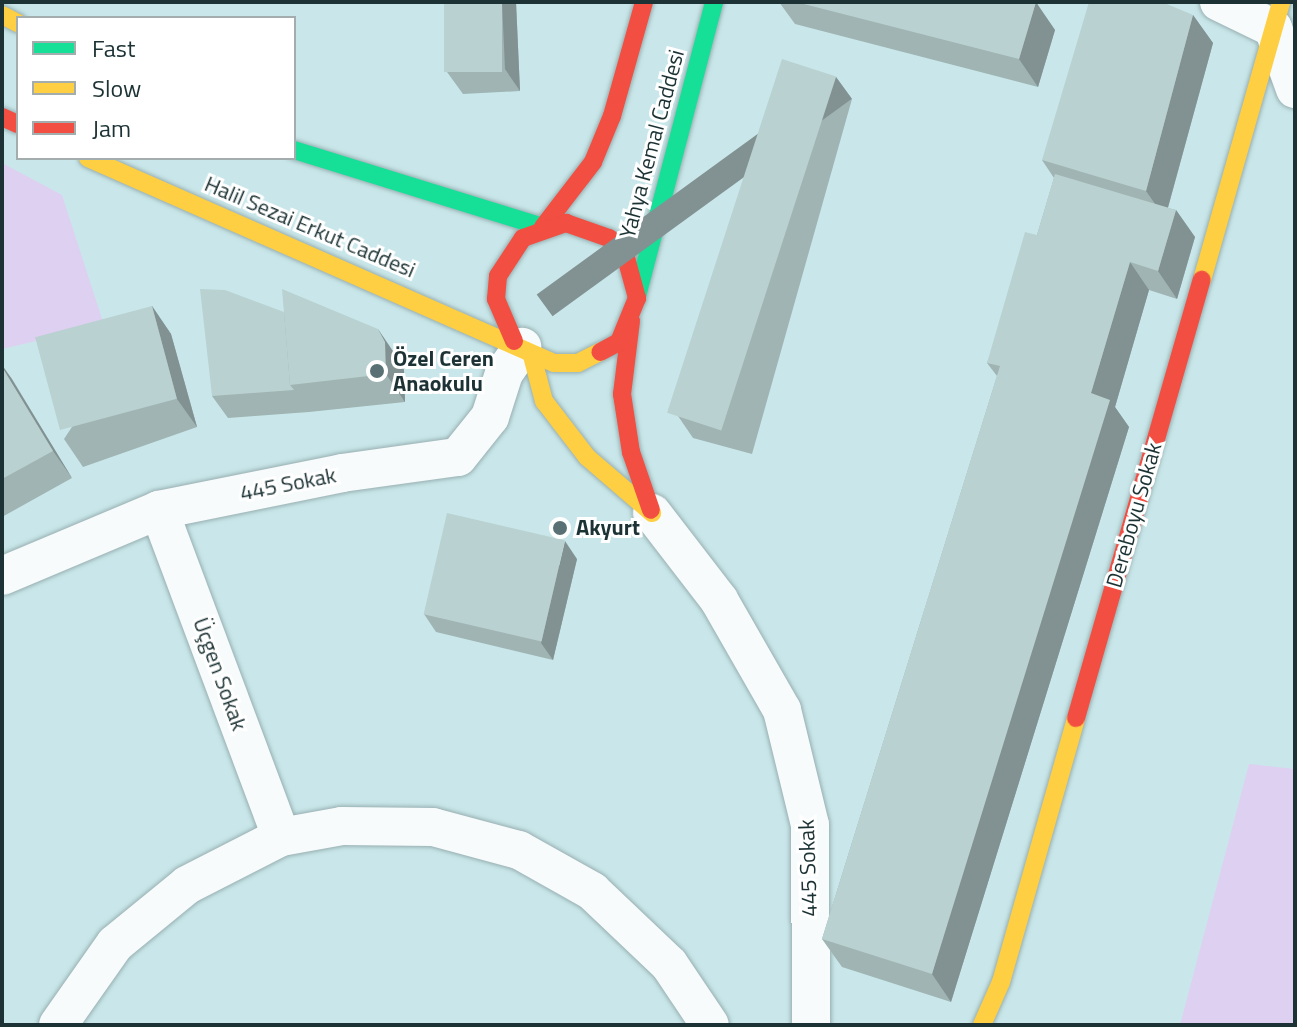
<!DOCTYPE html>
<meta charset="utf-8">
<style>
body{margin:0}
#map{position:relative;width:1297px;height:1027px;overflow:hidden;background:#c9e7ea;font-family:"Titillium Web",sans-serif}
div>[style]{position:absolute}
.green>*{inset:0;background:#ded0f1}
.roads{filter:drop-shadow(0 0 2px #98afb1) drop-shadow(0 0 2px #98afb1)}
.street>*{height:38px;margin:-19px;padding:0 19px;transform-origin:19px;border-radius:19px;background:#f7fbfc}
.fast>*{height:18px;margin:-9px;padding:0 9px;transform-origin:9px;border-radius:9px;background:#16e098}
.slow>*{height:18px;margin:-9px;padding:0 9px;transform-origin:9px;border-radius:9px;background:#ffcf43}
.jam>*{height:18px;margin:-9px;padding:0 9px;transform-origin:9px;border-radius:9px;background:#f24e42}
.wall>*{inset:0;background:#9fb4b3}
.shaded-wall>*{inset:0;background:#829292;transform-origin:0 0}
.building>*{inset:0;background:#b9d1d0;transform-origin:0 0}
.dots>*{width:22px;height:22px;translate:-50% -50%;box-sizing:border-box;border:4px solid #fff;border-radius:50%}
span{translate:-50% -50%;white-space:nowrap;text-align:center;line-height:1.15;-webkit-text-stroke:6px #fff;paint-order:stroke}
.street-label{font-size:22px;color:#1c3234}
.poi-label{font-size:22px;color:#1c3234;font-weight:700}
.left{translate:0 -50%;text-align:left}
.frame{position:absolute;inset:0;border:4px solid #1c3234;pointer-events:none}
.legend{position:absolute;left:16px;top:16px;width:280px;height:144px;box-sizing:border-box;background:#fff;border:2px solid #a4adae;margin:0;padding:10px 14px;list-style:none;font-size:24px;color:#1c3234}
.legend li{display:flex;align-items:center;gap:16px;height:40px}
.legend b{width:40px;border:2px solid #a4adae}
</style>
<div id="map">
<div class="green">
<div style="clip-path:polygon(2px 163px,62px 195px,104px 325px,2px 349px)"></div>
<div style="clip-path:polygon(1249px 764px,1295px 769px,1295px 1025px,1180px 1025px)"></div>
</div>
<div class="roads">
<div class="street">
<div style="left:1219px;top:2px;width:60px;rotate:25.7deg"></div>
<div style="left:1273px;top:28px;width:65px;rotate:70.2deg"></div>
<div style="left:159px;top:510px;width:349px;rotate:69.5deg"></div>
<div style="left:652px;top:513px;width:110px;rotate:52.4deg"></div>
<div style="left:719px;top:600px;width:127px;rotate:60.2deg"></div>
<div style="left:782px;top:710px;width:118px;rotate:76.3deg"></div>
<div style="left:810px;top:825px;width:200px;rotate:89.7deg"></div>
<div style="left:2px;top:576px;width:170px;rotate:-22.8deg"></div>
<div style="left:159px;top:510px;width:187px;rotate:-11.4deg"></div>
<div style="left:342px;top:473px;width:117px;rotate:-7.9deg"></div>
<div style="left:458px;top:457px;width:51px;rotate:-51.3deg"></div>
<div style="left:490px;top:417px;width:46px;rotate:-72.3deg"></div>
<div style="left:504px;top:373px;width:32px;rotate:-55deg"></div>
<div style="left:58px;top:1025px;width:99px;rotate:-54.9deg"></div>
<div style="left:115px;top:944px;width:93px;rotate:-39.3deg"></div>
<div style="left:187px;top:885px;width:106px;rotate:-27.1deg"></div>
<div style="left:281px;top:837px;width:62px;rotate:-10.2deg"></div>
<div style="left:342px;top:826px;width:91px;rotate:0.6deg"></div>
<div style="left:433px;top:827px;width:89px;rotate:15deg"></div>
<div style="left:519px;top:850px;width:84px;rotate:29.3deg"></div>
<div style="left:592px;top:891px;width:106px;rotate:43.5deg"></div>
<div style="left:669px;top:964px;width:73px;rotate:56.1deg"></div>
</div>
<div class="fast">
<div style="left:294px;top:150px;width:261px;rotate:17.2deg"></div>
<div style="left:637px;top:296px;width:304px;rotate:-75.3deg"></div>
</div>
<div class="slow">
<div style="left:2px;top:15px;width:18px;rotate:27deg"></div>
<div style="left:88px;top:158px;width:509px;rotate:23.75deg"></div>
<div style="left:554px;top:363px;width:24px"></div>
<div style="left:578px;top:363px;width:25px;rotate:-27deg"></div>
<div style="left:1202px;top:280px;width:289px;rotate:-74.1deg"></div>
<div style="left:532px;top:356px;width:47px;rotate:75.1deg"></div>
<div style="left:544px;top:401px;width:71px;rotate:52.5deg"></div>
<div style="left:587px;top:457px;width:86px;rotate:40.7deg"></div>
<div style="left:982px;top:1025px;width:47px;rotate:-66.2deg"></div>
<div style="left:1001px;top:982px;width:274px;rotate:-74.1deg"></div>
</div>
<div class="jam">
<div style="left:2px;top:117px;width:17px;rotate:24deg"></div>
<div style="left:543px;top:227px;width:82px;rotate:-52.4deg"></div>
<div style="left:593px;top:162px;width:50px;rotate:-67.6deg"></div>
<div style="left:612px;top:116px;width:118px;rotate:-74.3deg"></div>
<div style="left:631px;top:321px;width:74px;rotate:97deg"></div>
<div style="left:622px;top:394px;width:59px;rotate:81.2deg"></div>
<div style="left:631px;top:452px;width:61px;rotate:71deg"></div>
<div style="left:514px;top:341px;width:46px;rotate:-113.2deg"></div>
<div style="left:496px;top:299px;width:23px;rotate:-85deg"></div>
<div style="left:498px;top:276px;width:45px;rotate:-56.7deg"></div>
<div style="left:523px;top:238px;width:46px;rotate:-19.2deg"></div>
<div style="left:566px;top:223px;width:46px;rotate:19.2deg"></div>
<div style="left:609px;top:238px;width:23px;rotate:45deg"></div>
<div style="left:625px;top:254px;width:46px;rotate:74.7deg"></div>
<div style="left:637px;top:298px;width:48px;rotate:112.2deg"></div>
<div style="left:619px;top:342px;width:21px;rotate:152deg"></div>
<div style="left:1076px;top:718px;width:456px;rotate:-74deg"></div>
</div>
</div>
<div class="wall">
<div style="clip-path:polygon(444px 2px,516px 2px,520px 91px,463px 94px,447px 72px)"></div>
<div style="clip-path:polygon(779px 2px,1035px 2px,1055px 30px,1038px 87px,795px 24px)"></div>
<div style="clip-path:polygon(1193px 15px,1213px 43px,1168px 208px,1176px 210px,1195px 237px,1177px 299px,1149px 290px,1115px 407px,1129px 427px,951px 1002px,842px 967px,822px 939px,997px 376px,987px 363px,1037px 235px,1054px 178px,1042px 160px)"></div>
<div style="clip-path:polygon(836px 77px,852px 99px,752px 454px,693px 438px,678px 416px)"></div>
<div style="clip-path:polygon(152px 306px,171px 334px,197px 427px,83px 467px,64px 439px)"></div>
<div style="clip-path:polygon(284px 312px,397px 357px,404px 370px,405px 402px,309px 412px,228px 418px,212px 396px)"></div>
<div style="clip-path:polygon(2px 365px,72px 478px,2px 517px)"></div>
<div style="clip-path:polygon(577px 559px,553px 660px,436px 632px,424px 614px)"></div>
</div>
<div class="shaded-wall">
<div style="clip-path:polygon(502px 2px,516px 2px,520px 91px,505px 69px)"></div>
<div style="clip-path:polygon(1036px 2px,1055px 30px,1038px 87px,1019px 59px)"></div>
<div style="clip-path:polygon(1193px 15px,1213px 43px,1165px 218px,1146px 191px)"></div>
<div style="left:836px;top:77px;width:27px;height:370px;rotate:54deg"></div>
<div style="clip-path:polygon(1176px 210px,1195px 237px,1177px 299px,1158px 271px)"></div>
<div style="clip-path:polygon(1130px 262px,1149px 290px,1115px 407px,1129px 427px,951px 1002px,932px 974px,1091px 393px)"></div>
<div style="clip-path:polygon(152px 306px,171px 334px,197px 427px,177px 399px)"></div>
<div style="clip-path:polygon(378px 329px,397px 357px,404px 370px,405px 402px,386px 374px)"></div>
<div style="clip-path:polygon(2px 365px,12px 379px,72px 478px,53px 451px,2px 367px)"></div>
<div style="clip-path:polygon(565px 541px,577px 559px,553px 660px,541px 643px)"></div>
</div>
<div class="building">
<div style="left:444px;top:2px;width:58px;height:70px"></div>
<div style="clip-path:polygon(796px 2px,1036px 2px,1019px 59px)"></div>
<div style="clip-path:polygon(1089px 2px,1162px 2px,1193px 15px,1146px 191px,1042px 160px)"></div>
<div style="left:782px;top:59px;width:57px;height:372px;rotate:18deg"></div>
<div style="clip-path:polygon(1055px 174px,1176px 210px,1158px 271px,1130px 262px,1091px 393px,1110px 400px,932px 974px,822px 939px,1000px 366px,987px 363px,1025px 232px,1037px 235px)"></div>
<div style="clip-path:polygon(200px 289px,225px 290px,284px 312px,290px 385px,294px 390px,212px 396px)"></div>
<div style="clip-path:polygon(282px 289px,378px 329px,385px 342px,386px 374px,290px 385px)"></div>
<div style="left:152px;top:306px;width:96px;height:121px;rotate:75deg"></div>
<div style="clip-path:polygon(2px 367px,53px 451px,2px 479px)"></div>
<div style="left:447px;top:513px;width:121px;height:104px;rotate:13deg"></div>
</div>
<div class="dots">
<div style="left:377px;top:371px;background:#597174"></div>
<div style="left:560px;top:528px;background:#597174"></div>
</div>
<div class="street-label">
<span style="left:652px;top:144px;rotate:-75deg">Yahya Kemal Caddesi</span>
<span style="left:310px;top:227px;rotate:23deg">Halil Sezai Erkut Caddesi</span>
<span style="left:288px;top:484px;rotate:-11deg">445 Sokak</span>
<span style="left:1134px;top:515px;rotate:-74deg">Dereboyu Sokak</span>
<span style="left:220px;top:674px;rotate:70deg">Üçgen Sokak</span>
<span style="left:808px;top:868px;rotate:-92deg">445 Sokak</span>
</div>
<div class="poi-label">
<span class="left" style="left:393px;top:371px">Özel Ceren<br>Anaokulu</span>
<span class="left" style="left:576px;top:528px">Akyurt</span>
</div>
<div class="frame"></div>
<ul class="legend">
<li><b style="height:10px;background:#16e098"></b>Fast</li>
<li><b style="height:10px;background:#ffcf43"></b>Slow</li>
<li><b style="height:10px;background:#f24e42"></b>Jam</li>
</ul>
</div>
